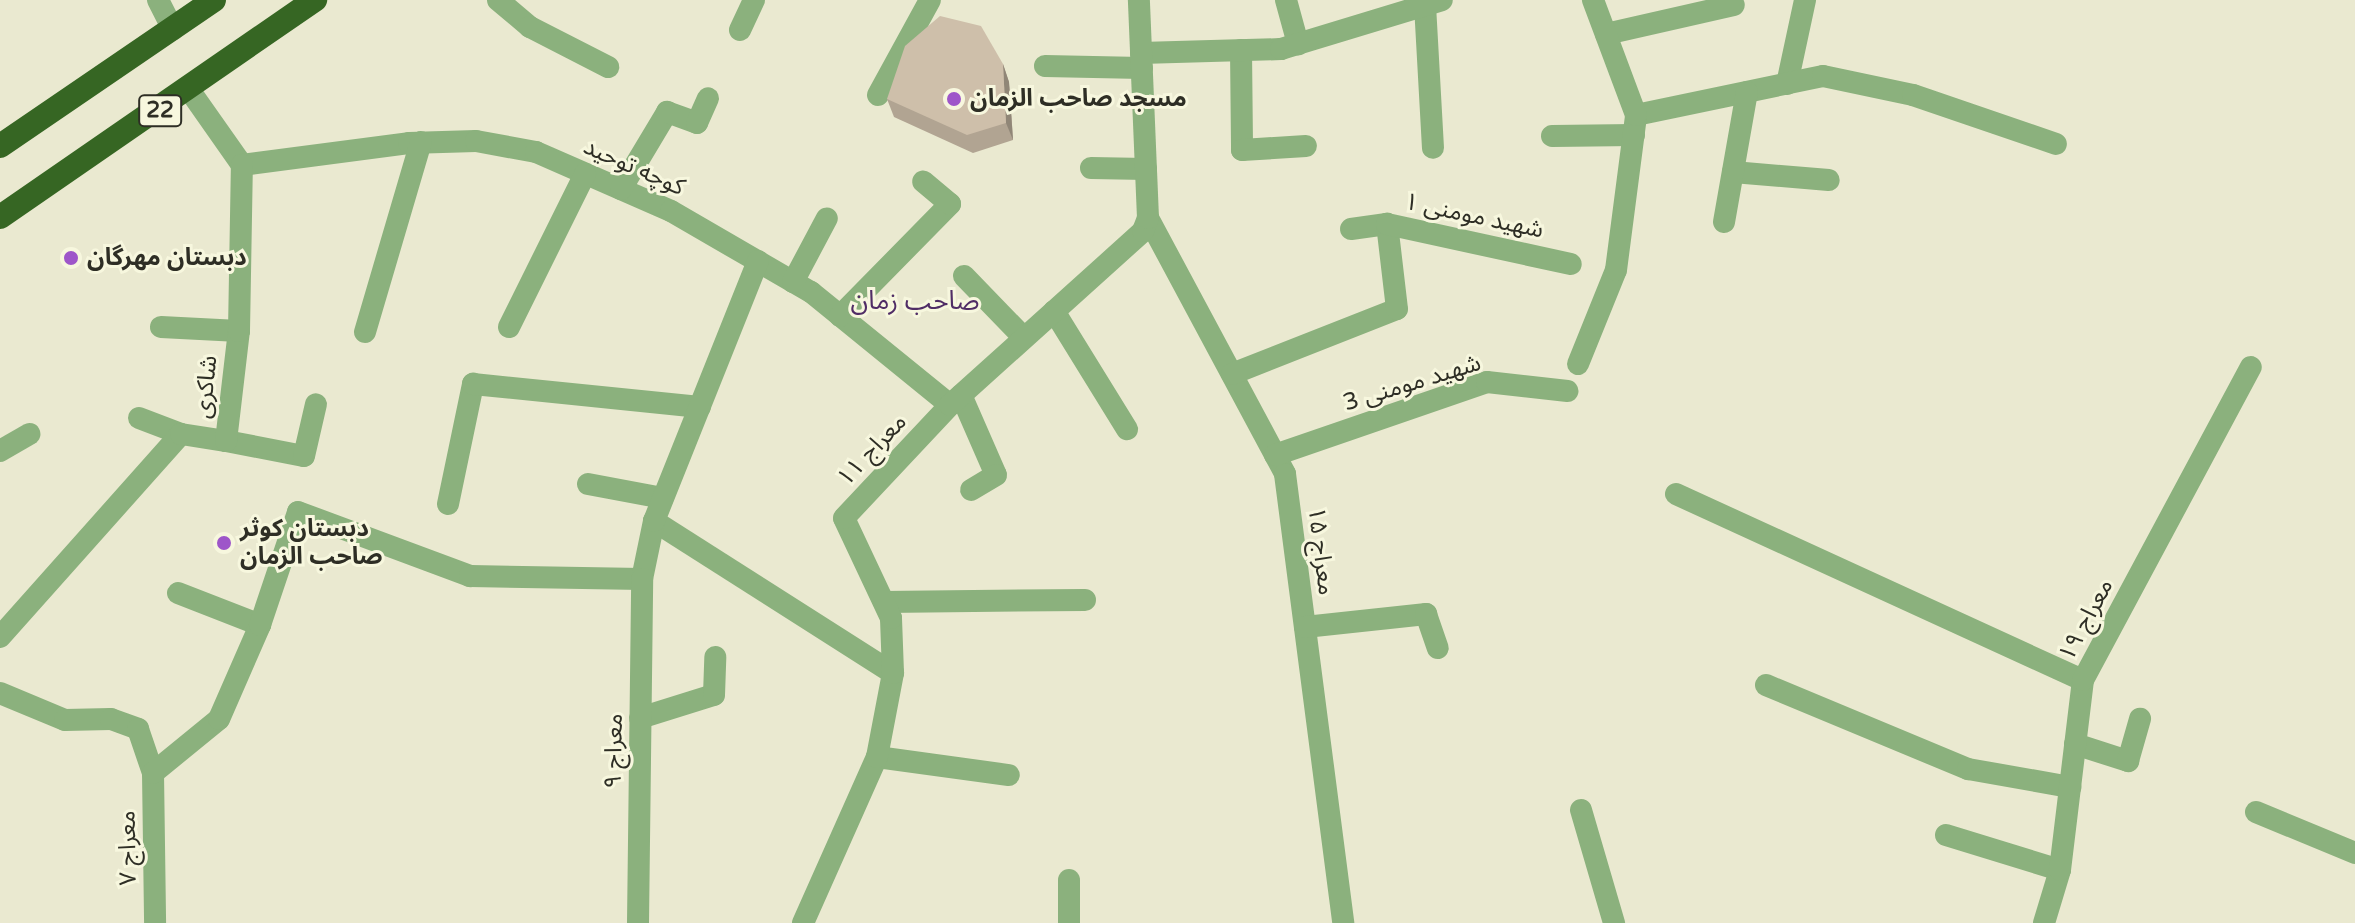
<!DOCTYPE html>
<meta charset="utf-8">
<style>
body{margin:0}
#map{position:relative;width:2355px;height:923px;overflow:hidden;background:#eae9d0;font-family:"Varela Round","Noto Sans Arabic",sans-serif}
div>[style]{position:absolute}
.minor>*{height:22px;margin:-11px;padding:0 11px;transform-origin:11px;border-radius:11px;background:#8bb17d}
.highway>*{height:24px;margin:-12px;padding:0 12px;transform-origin:12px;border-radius:12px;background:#366623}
.wall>*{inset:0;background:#b1a492}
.shaded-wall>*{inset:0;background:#908677}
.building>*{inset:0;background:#cebfaa}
.dots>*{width:22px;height:22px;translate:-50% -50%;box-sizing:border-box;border:4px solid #f7f7de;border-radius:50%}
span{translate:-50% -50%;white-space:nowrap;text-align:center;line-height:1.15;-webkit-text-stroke:6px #f7f7de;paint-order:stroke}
.shield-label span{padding:2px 6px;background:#f7f7de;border:2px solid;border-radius:6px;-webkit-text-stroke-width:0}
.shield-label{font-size:22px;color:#2e2e25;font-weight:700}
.poi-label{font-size:24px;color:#2e2e25;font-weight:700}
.left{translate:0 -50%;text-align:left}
.street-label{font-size:24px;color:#2e2e25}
.neighbourhood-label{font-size:26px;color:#502d66}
</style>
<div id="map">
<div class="minor">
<div style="left:158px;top:0;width:33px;rotate:63deg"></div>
<div style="left:498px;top:0;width:42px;rotate:40.2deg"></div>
<div style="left:530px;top:27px;width:88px;rotate:27.1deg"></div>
<div style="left:1286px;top:0;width:46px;rotate:74.7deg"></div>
<div style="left:1425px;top:5px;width:143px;rotate:86.8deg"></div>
<div style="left:740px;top:30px;width:33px;rotate:-65deg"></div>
<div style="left:1606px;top:34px;width:131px;rotate:-12.8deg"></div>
<div style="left:1241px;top:50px;width:100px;rotate:89.4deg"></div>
<div style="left:1242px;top:150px;width:64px;rotate:-3.6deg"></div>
<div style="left:1141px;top:53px;width:140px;rotate:-1.6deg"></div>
<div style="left:1281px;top:49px;width:168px;rotate:-16.9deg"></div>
<div style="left:1045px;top:66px;width:97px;rotate:1.2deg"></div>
<div style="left:1787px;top:84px;width:86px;rotate:-77.9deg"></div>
<div style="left:190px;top:91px;width:90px;rotate:54.9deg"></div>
<div style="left:878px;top:95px;width:108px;rotate:-61.3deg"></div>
<div style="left:1636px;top:115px;width:191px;rotate:-11.8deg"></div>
<div style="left:1823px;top:76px;width:92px;rotate:11.9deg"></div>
<div style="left:1913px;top:95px;width:151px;rotate:18.9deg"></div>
<div style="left:1552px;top:136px;width:82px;rotate:-0.7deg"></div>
<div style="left:242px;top:165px;width:168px;rotate:-7.5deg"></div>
<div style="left:409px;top:143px;width:67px;rotate:-1.7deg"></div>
<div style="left:476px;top:141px;width:61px;rotate:10.4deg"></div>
<div style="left:536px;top:152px;width:147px;rotate:23.6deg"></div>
<div style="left:671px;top:211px;width:162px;rotate:30.1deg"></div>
<div style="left:811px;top:292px;width:179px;rotate:39.1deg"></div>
<div style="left:1091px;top:168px;width:55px;rotate:1deg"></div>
<div style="left:1733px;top:172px;width:96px;rotate:4.8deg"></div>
<div style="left:621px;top:189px;width:90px;rotate:-59.1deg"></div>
<div style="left:667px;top:112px;width:32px;rotate:20deg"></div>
<div style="left:697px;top:123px;width:27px;rotate:-66deg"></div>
<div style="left:1148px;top:218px;width:290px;rotate:61.8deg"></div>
<div style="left:1285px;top:474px;width:453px;rotate:82.6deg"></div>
<div style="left:1724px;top:222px;width:132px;rotate:-80deg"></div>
<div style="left:1351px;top:229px;width:36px;rotate:-8deg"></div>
<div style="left:964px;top:276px;width:86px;rotate:45.9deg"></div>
<div style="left:793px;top:282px;width:72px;rotate:-62deg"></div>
<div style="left:1054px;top:311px;width:139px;rotate:58.3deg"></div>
<div style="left:840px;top:316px;width:157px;rotate:-45.5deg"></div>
<div style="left:950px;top:204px;width:35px;rotate:-140deg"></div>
<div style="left:161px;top:327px;width:78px;rotate:2.9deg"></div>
<div style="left:509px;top:327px;width:171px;rotate:-63.6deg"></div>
<div style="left:365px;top:332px;width:198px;rotate:-73.6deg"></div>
<div style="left:1578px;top:364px;width:101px;rotate:-68deg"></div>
<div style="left:1616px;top:270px;width:156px;rotate:-82.6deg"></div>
<div style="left:1636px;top:115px;width:123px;rotate:-110.5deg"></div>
<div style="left:1232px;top:374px;width:177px;rotate:-21.5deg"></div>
<div style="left:1397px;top:309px;width:86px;rotate:-96.7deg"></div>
<div style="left:1387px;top:224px;width:188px;rotate:12.3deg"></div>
<div style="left:961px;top:395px;width:87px;rotate:66.4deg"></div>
<div style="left:996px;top:475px;width:29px;rotate:149deg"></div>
<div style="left:139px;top:418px;width:45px;rotate:20.9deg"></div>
<div style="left:226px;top:441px;width:79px;rotate:10.9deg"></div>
<div style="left:304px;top:456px;width:53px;rotate:-77deg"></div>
<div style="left:0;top:451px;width:34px;rotate:-30deg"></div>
<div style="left:1275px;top:455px;width:224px;rotate:-19deg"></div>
<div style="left:1487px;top:382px;width:81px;rotate:6.4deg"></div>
<div style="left:588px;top:484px;width:76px;rotate:10.6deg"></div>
<div style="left:1676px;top:494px;width:447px;rotate:24.6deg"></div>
<div style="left:448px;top:504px;width:123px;rotate:-78.2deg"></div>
<div style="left:473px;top:384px;width:228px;rotate:5.8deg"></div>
<div style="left:654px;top:521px;width:283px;rotate:32.5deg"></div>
<div style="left:178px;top:593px;width:88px;rotate:21.3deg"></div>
<div style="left:884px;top:602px;width:201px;rotate:-0.6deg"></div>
<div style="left:1305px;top:627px;width:122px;rotate:-6.1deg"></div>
<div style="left:1426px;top:614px;width:36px;rotate:71deg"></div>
<div style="left:0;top:637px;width:272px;rotate:-48.3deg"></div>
<div style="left:181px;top:434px;width:46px;rotate:8.8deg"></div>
<div style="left:226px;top:441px;width:111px;rotate:-83.3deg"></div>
<div style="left:239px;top:331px;width:166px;rotate:-89deg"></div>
<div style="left:1766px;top:685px;width:219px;rotate:22.6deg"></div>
<div style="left:1968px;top:769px;width:104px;rotate:10deg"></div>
<div style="left:0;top:693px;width:70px;rotate:22.6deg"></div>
<div style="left:65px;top:720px;width:46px;rotate:-1.2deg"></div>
<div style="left:111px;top:719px;width:29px;rotate:20deg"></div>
<div style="left:138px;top:729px;width:46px;rotate:71.2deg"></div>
<div style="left:153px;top:773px;width:150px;rotate:89.2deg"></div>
<div style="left:640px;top:718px;width:77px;rotate:-17.3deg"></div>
<div style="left:714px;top:695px;width:38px;rotate:-88deg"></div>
<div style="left:2075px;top:744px;width:56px;rotate:17.8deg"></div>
<div style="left:2128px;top:761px;width:44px;rotate:-74.1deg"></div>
<div style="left:877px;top:757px;width:133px;rotate:7.8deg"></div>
<div style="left:153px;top:773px;width:85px;rotate:-39.3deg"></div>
<div style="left:219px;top:719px;width:103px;rotate:-66.4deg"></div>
<div style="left:260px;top:625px;width:119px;rotate:-71.4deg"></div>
<div style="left:298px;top:512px;width:184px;rotate:20.4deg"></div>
<div style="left:470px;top:576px;width:172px;rotate:1deg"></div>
<div style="left:642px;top:579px;width:59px;rotate:-78.3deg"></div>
<div style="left:654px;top:521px;width:280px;rotate:-68.2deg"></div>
<div style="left:1581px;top:810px;width:118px;rotate:73.7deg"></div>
<div style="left:2256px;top:812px;width:107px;rotate:22.5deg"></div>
<div style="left:1946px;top:835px;width:119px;rotate:17.1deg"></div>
<div style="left:1069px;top:880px;width:43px;rotate:90deg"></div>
<div style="left:638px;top:923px;width:344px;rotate:-89.3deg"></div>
<div style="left:803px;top:923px;width:182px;rotate:-66deg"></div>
<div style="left:877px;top:757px;width:86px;rotate:-79.2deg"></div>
<div style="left:893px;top:673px;width:55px;rotate:-92.1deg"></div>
<div style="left:891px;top:618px;width:110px;rotate:-115.2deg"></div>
<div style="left:844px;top:518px;width:155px;rotate:-46.8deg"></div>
<div style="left:950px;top:405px;width:260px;rotate:-42deg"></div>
<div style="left:1143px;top:231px;width:14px;rotate:-69deg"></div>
<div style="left:1148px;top:218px;width:218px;rotate:-92.4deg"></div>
<div style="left:2044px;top:923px;width:55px;rotate:-73.2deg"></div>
<div style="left:2060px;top:870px;width:191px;rotate:-83.1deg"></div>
<div style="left:2083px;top:680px;width:355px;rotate:-61.8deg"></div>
</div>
<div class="highway">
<div style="left:0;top:146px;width:259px;rotate:-34.3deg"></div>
<div style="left:0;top:217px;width:383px;rotate:-34.6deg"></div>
</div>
<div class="wall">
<div style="clip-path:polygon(1003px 64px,1009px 82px,1013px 140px,973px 153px,894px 117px,887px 99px)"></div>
</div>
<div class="shaded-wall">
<div style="clip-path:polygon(1003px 64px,1009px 82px,1013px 140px,1006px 123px)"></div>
</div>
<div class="building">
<div style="clip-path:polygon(940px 16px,981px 26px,1003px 64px,1006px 123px,967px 135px,887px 99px,905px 46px)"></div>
</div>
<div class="dots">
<div style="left:954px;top:99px;background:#9e56c9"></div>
<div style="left:71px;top:258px;background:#9e56c9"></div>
<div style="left:224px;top:543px;background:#9e56c9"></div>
</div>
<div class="shield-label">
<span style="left:160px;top:111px">22</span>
</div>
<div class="poi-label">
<span class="left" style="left:970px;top:99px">مسجد صاحب الزمان</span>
<span class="left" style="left:87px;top:258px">دبستان مهرگان</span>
<span class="left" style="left:240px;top:543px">دبستان کوثر<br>صاحب الزمان</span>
</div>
<div class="street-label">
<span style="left:634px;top:167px;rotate:24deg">کوچه توحید</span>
<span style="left:1474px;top:216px;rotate:12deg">شهید مومنی ۱</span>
<span style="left:1412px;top:383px;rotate:-17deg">شهید مومنی 3</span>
<span style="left:206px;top:387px;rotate:-84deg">شاکری</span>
<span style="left:872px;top:450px;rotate:-47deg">معراج ۱۱</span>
<span style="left:1321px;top:551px;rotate:83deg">معراج ۱۵</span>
<span style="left:2086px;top:620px;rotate:-62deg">معراج ۱۹</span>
<span style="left:614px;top:751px;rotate:-89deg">معراج ۹</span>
<span style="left:128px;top:848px;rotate:-91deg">معراج ۷</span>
</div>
<div class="neighbourhood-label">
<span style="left:915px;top:301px">صاحب زمان</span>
</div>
</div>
